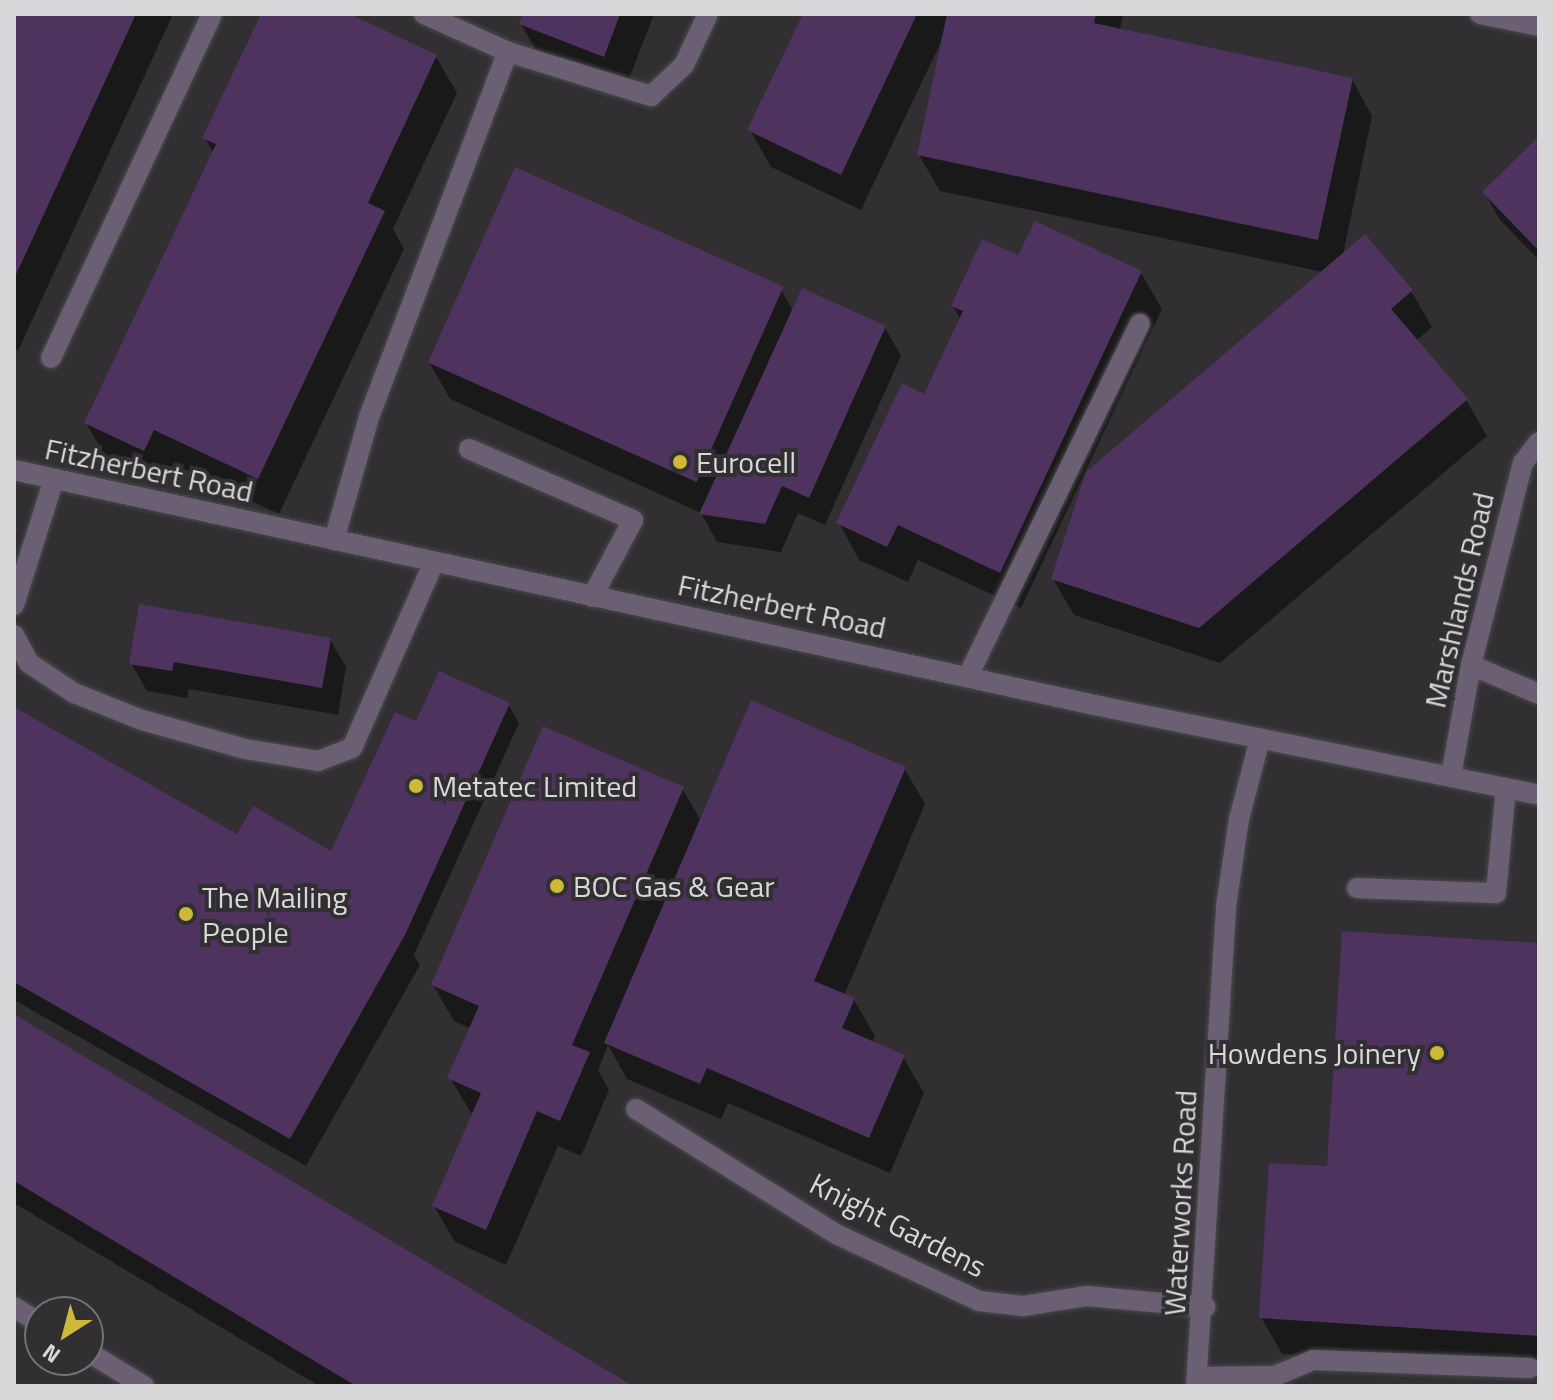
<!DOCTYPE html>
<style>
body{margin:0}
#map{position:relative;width:1553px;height:1400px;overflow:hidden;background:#312f32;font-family:"Titillium Web",sans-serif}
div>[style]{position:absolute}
.shadow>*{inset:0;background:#0007}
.building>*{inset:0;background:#4d335e;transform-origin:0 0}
.roads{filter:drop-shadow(0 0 2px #4c4a4d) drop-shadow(0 0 2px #4c4a4d)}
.lane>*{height:20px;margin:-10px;padding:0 10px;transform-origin:10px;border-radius:10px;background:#6b5f74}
.street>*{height:20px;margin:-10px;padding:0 10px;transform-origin:10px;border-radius:10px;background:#6b5f74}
.dots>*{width:22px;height:22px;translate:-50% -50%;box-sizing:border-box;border:4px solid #312f32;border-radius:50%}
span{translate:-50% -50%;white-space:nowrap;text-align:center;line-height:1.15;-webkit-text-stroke:8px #312f32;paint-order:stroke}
.poi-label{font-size:30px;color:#d8d7d9}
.left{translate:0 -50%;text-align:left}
.right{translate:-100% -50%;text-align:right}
.street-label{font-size:30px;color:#d8d7d9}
.frame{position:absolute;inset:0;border:16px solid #d8d7d9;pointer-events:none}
.north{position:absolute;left:24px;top:1296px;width:80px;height:80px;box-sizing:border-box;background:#312f32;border:2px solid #747275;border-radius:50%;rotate:216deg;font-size:22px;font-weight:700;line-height:32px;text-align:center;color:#d8d7d9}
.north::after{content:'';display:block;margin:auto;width:28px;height:36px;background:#ccb938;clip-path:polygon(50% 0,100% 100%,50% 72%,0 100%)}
</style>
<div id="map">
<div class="shadow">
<div style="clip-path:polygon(14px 14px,173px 14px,18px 351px,14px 349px)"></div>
<div style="clip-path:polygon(263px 14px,345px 14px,436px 57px,457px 93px,393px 229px,404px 249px,279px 514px,175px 465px,165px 486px,107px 459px,86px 423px,214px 154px,205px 138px)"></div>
<div style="clip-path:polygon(525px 14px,654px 14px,624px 92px,542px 60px,521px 24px)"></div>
<div style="clip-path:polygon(805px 14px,1123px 14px,1120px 30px,1352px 79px,1372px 116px,1343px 255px,1411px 291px,1432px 327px,1416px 341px,1466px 400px,1487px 436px,1220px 663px,1074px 615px,1053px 579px,1323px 272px,940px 191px,919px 155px,941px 42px,861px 210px,771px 167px,750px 130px)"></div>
<div style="clip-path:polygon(1539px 139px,1539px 260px,1500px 220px,1484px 192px)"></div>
<div style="clip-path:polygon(1019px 258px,1141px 273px,1162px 309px,1021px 608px,918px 560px,908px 582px,859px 560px,839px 523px,925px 396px,961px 320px,953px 306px)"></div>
<div style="clip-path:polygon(782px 291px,793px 311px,885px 328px,901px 356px,825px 525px,798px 513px,781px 552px,717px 542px,701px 513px,450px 399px,429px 362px)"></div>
<div style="clip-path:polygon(330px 639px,346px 667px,338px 715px,189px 689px,187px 698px,147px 691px,131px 663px)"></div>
<div style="clip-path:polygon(508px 704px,519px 723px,414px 955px,420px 965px,306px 1166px,14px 1000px,14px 709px,238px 837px,330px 853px,417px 724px)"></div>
<div style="clip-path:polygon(904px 768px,925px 804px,844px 996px,854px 1000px,875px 1036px,872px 1043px,903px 1057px,924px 1093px,890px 1173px,728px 1103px,721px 1119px,627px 1079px,608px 1045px,598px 1070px,609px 1090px,581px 1156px,558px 1146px,506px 1265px,455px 1242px,434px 1206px,473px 1116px,450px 1078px,471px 1029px,454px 1021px,433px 985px,682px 788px,701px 821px)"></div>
<div style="clip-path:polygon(1539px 945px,1539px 1370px,1282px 1354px,1261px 1317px,1329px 1168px)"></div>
<div style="clip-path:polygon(14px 1016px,629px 1386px,319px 1386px,14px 1203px)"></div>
</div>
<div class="building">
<div style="clip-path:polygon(14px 14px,136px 14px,14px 279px)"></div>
<div style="clip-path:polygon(261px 14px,350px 14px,437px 55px,368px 203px,385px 211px,258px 479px,154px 430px,144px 451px,84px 423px,216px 144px,202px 138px)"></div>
<div style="clip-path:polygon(523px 14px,620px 14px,604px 57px,519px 24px)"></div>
<div style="clip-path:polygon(803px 14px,917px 14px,841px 175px,747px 130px)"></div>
<div style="clip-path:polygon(947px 14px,1096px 14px,1094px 23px,1353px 78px,1318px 240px,917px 155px)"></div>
<div style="clip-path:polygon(1539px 136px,1539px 251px,1482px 192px)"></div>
<div style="left:515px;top:167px;width:294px;height:214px;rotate:24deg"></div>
<div style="clip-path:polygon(1035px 221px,1142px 271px,1000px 573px,898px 525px,887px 547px,836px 523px,902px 383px,924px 394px,963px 311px,951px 306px,982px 239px,1018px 255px)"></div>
<div style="clip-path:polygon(1365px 234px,1413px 290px,1391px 309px,1468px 399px,1199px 628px,1051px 579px,1086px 472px)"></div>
<div style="clip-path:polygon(802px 288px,886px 326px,809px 498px,782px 486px,765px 524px,699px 514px)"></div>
<div style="clip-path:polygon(139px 604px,331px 638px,322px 688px,174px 662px,172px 671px,129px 664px)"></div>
<div style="clip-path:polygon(439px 671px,510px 703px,405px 935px,290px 1139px,14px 982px,14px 707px,237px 834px,253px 806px,331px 851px,395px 712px,416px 721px)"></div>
<div style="clip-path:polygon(751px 700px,906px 767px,814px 981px,855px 998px,842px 1028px,905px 1055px,869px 1138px,707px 1068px,700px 1084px,604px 1043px)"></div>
<div style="clip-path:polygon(543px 726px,684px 787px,572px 1045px,590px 1052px,560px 1121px,537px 1111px,486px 1230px,432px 1206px,481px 1093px,447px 1078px,479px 1006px,431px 985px)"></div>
<div style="clip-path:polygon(1342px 931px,1539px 943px,1539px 1336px,1259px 1318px,1269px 1163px,1327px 1166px)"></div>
<div style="clip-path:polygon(14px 1014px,633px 1386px,356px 1386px,14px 1181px)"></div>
</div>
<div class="roads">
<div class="lane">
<div style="left:424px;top:14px;width:92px;rotate:24.3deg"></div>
<div style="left:508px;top:52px;width:150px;rotate:17.1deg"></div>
<div style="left:651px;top:96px;width:45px;rotate:-43.2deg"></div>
<div style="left:684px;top:65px;width:56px;rotate:-64.8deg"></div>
<div style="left:51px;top:358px;width:380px;rotate:-64.9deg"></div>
<div style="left:469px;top:449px;width:179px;rotate:23.4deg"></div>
<div style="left:633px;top:520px;width:87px;rotate:118deg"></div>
<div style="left:14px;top:605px;width:129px;rotate:-72.4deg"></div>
<div style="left:14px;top:635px;width:32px;rotate:62deg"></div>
<div style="left:29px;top:663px;width:54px;rotate:33.7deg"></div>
<div style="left:74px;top:693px;width:73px;rotate:21.7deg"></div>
<div style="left:142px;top:720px;width:107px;rotate:15.7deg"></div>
<div style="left:245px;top:749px;width:74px;rotate:9.3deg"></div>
<div style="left:318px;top:761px;width:36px;rotate:-21deg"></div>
<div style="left:352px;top:748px;width:203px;rotate:-66.2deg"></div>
<div style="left:1471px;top:665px;width:74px;rotate:23.1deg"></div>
<div style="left:968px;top:676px;width:392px;rotate:-64deg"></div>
<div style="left:1357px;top:888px;width:139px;rotate:2.1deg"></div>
<div style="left:1496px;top:893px;width:105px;rotate:-84.6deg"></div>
<div style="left:1197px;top:1377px;width:78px;rotate:-0.7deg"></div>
<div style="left:1275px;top:1376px;width:41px;rotate:-22.8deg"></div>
<div style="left:1313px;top:1360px;width:217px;rotate:2.1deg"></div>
</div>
<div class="street">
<div style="left:1480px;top:14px;width:60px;rotate:11.5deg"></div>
<div style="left:14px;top:470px;width:1110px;rotate:12.27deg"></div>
<div style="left:1099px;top:706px;width:449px;rotate:11.4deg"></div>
<div style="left:334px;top:540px;width:128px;rotate:-74.1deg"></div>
<div style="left:369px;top:417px;width:391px;rotate:-69.2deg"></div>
<div style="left:1451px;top:776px;width:113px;rotate:-79.8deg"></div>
<div style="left:1471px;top:665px;width:209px;rotate:-75.6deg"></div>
<div style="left:1523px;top:463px;width:26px;rotate:-53deg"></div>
<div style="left:636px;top:1109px;width:236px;rotate:32deg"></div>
<div style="left:836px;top:1234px;width:158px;rotate:25.1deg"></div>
<div style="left:979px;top:1301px;width:44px;rotate:6.5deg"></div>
<div style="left:1023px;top:1306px;width:65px;rotate:-8.9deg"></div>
<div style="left:1087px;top:1296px;width:119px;rotate:5.3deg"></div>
<div style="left:14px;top:1307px;width:31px;rotate:32deg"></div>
<div style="left:88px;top:1352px;width:66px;rotate:31.3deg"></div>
<div style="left:1196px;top:1386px;width:487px;rotate:-86.4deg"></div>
<div style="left:1227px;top:900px;width:82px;rotate:-81.6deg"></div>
<div style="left:1239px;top:819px;width:83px;rotate:-75.3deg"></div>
</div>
</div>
<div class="dots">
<div style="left:680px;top:462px;background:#ccb938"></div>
<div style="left:416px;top:786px;background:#ccb938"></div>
<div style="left:557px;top:886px;background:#ccb938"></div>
<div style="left:186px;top:914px;background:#ccb938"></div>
<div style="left:1437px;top:1053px;background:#ccb938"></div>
</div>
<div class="poi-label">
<span class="left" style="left:696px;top:462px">Eurocell</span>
<span class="left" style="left:432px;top:786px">Metatec Limited</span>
<span class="left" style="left:573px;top:886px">BOC Gas &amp; Gear</span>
<span class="left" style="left:202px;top:914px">The Mailing<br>People</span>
<span class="right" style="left:1421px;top:1053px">Howdens Joinery</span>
</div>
<div class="street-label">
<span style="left:149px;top:470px;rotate:12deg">Fitzherbert Road</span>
<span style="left:1459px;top:600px;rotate:-77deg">Marshlands Road</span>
<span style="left:782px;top:606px;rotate:12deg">Fitzherbert Road</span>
<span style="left:1180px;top:1203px;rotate:-87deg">Waterworks Road</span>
<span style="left:898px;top:1225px;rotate:27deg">Knight Gardens</span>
</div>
<div class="frame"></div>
<div class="north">N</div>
</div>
